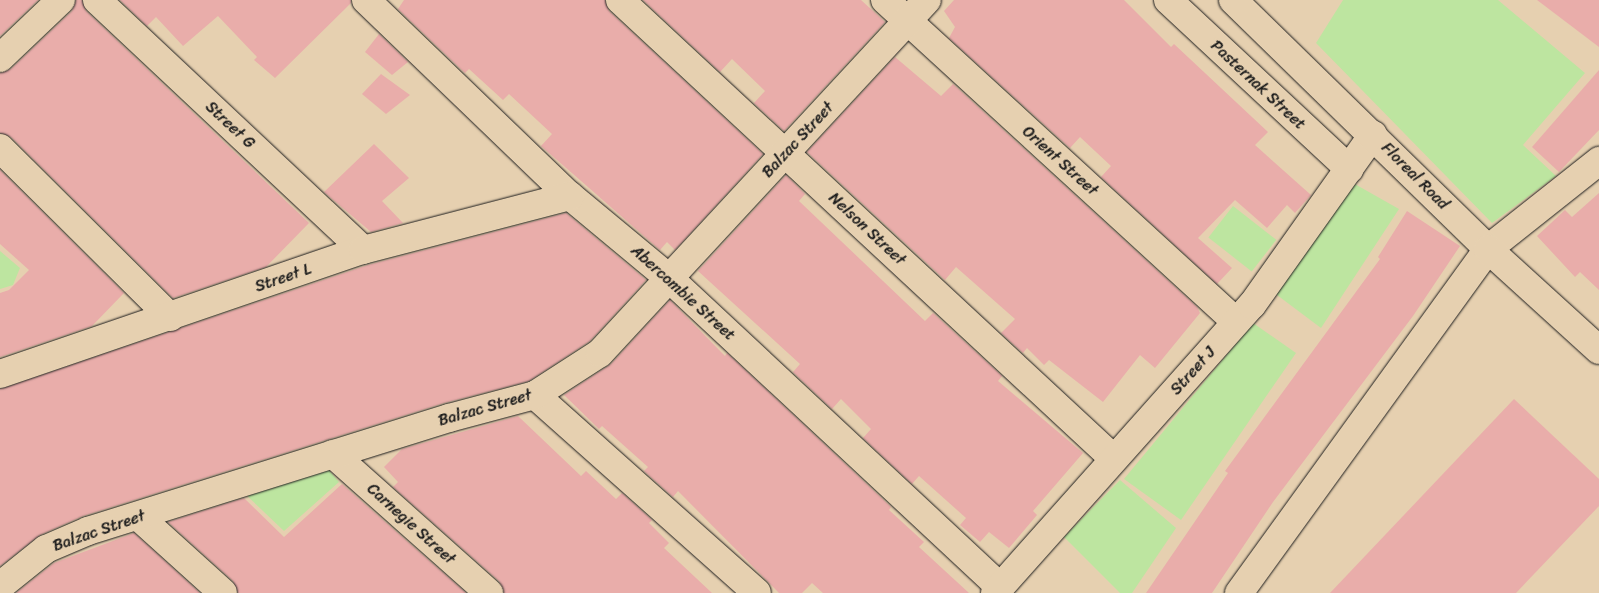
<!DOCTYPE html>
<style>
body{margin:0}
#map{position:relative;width:1599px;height:593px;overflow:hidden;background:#e6d0b0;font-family:Sriracha,sans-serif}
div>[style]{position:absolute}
.green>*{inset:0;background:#bde5a0;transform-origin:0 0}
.building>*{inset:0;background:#e9adaa}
.roads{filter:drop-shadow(0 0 1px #1c1c1c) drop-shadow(0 0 1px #1c1c1c)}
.street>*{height:28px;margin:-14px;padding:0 14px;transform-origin:14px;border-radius:14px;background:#e6d0b0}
.secondary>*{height:28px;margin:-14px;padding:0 14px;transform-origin:14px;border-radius:14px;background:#e6d0b0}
span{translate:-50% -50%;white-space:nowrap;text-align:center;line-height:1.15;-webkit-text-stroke:5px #e6d0b0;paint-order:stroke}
.street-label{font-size:16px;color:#1c1c1c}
</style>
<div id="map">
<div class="green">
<div style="clip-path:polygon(1343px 0,1498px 0,1585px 73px,1523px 145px,1556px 176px,1492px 223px,1316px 43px)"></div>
<div style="clip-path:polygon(1353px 183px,1399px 209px,1321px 328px,1273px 292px)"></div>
<div style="left:1233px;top:206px;width:55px;height:40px;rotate:38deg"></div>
<div style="clip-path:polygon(0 251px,20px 268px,13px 285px,0 289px)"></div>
<div style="clip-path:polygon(1253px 323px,1296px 353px,1181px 520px,1124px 479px)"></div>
<div style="clip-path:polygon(328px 469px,339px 482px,284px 531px,243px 492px)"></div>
<div style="clip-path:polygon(1120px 480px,1176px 528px,1132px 593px,1120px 593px,1064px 537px)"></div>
</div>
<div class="building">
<div style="clip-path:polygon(0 0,38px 0,0 36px)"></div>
<div style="clip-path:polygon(76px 0,82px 0,86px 11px,309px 223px,266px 267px,173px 298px,11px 137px,0 133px,0 73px,11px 69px,72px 11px)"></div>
<div style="clip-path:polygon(120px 0,351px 0,351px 3px,275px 78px,254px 60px,257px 57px,218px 16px,183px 46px,156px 17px,147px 26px)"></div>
<div style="clip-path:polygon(404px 0,605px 0,609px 11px,763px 154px,675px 250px,667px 242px,660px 250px,541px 146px,552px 134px,509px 94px,503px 100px,469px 69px,465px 73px,398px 9px)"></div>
<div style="clip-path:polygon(643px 0,861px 0,885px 22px,784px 131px,754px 103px,765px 91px,732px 59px,720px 72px)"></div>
<div style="clip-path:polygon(954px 0,1124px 0,1171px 47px,1174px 44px,1268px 132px,1255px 145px,1311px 195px,1295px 213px,1287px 205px,1267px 228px,1235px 200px,1198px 238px,1232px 268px,1217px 284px,1101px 177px,1111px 166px,1080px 137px,1070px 148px,949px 38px,955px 27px,944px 11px)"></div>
<div style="clip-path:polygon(1537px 0,1599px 0,1599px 47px)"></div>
<div style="clip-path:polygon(379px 34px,408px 62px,392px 75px,365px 52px)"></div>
<div style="clip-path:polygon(895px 57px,941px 96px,953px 84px,1197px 307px,1200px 313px,1155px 368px,1140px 355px,1103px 402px,1049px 360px,1044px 365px,1027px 348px,1023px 353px,1001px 333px,1015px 319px,956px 267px,945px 280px,807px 152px)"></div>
<div style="clip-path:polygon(1599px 70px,1599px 130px,1559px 172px,1532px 147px)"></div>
<div style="clip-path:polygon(381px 74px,410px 95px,386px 114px,362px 94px)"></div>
<div style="clip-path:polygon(374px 144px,409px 178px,382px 201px,403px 223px,371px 232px,324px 192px)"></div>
<div style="clip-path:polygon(0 170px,124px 293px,92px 326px,0 357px,0 293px,9px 290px,29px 270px,0 244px)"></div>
<div style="clip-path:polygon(786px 175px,805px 194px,799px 201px,925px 321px,933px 313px,1002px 376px,998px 381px,1083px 453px,1033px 511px,1037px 515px,1009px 548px,989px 532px,980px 542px,960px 525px,966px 518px,919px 476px,912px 484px,863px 438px,871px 429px,841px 399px,832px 409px,793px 372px,800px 364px,698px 271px)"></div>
<div style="clip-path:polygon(1599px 193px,1599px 290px,1580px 272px,1575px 277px,1537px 236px,1565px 210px,1572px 217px)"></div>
<div style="clip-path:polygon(1407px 211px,1460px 246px,1413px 316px,1273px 502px,1212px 593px,1146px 593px,1228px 473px,1225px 471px,1380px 259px,1378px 257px)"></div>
<div style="clip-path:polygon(566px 213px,646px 280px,590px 341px,529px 381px,444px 403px,83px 516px,40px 535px,0 566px,0 389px,368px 265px)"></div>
<div style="clip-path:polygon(670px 300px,725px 356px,727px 353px,891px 507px,889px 510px,924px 542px,919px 547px,969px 593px,823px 593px,812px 583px,802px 593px,779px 593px,678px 491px,673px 497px,644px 471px,648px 467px,602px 426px,599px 429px,564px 395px,611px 364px)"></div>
<div style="clip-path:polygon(1514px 399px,1599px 479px,1599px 506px,1516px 593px,1330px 593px)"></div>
<div style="clip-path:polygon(518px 416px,581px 476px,586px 471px,616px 499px,622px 493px,652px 520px,649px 523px,669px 543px,664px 548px,712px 593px,504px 593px,499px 581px,393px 487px,398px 482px,384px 467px,402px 449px)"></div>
<div style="clip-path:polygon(342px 484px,466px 593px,238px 593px,233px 581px,168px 522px,244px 498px,284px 537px)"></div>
<div style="clip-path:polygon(134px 533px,200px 593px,16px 593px,54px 563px)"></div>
</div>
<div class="roads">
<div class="street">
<div style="left:97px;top:0;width:365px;rotate:43.2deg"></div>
<div style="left:366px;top:0;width:283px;rotate:43.9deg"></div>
<div style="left:570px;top:196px;width:131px;rotate:39.7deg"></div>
<div style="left:671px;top:280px;width:450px;rotate:43deg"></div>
<div style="left:620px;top:0;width:674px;rotate:42.9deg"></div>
<div style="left:885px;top:0;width:476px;rotate:42.5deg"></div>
<div style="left:1168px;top:0;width:248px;rotate:43deg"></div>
<div style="left:0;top:58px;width:84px;rotate:-43.6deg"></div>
<div style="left:0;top:148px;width:240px;rotate:44.8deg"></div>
<div style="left:0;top:374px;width:384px;rotate:-18.9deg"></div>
<div style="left:363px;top:250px;width:214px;rotate:-14.6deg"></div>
<div style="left:535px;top:395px;width:297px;rotate:41.7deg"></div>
<div style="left:333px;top:454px;width:209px;rotate:41.7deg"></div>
<div style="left:139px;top:517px;width:113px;rotate:42.1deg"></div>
<div style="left:0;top:586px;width:59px;rotate:-38.8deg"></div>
<div style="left:46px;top:549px;width:46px;rotate:-23.2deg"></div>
<div style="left:88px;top:531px;width:378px;rotate:-17.4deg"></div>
<div style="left:449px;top:418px;width:89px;rotate:-15deg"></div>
<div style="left:535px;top:395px;width:77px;rotate:-32.9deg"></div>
<div style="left:600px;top:353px;width:481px;rotate:-47.2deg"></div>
<div style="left:995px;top:593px;width:386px;rotate:-48.3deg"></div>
<div style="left:1252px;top:305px;width:209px;rotate:-54.6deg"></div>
<div style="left:1239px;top:593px;width:425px;rotate:-54.1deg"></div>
<div style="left:1488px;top:249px;width:142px;rotate:-38.4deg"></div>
</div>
<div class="secondary">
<div style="left:1233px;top:0;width:356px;rotate:44.3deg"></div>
<div style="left:1488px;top:249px;width:150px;rotate:42.3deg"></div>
</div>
</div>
<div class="street-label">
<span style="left:1258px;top:85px;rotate:43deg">Pasternak Street</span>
<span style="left:230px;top:125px;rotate:43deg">Street G</span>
<span style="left:798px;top:140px;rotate:-47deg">Balzac Street</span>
<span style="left:1060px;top:161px;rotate:42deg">Orient Street</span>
<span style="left:1415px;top:176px;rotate:45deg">Floreal Road</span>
<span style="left:867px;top:229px;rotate:43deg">Nelson Street</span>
<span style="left:283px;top:278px;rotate:-19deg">Street L</span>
<span style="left:683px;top:293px;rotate:42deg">Abercombie Street</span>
<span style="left:1193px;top:371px;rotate:-48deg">Street J</span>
<span style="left:485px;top:408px;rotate:-16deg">Balzac Street</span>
<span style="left:411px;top:524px;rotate:42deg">Carnegie Street</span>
<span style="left:99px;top:531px;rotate:-19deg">Balzac Street</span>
</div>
</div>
